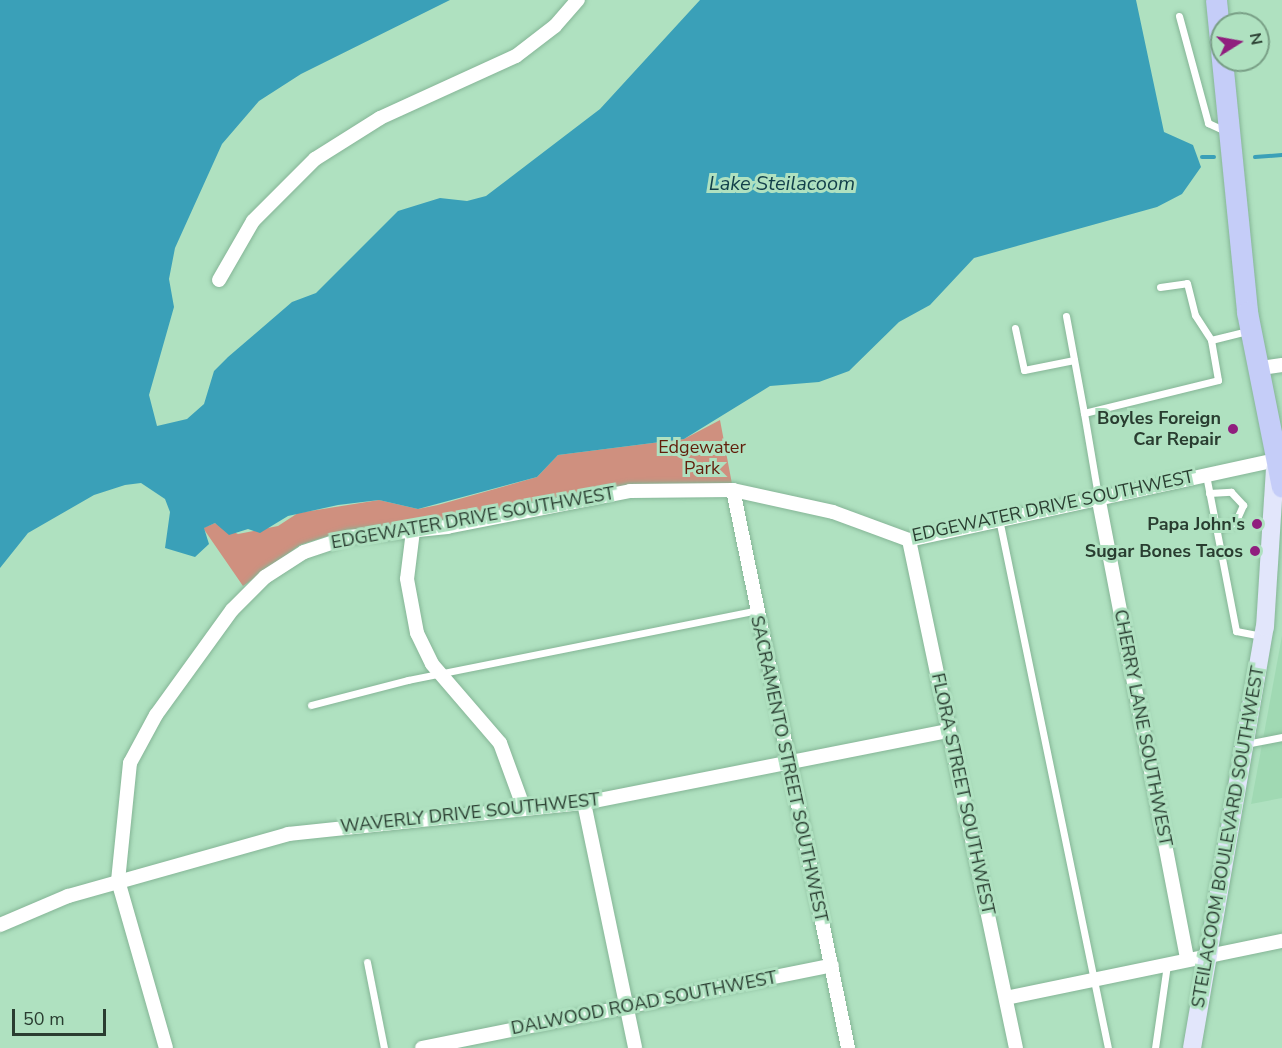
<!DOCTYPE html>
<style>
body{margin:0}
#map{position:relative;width:1282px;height:1048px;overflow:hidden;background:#afe1c0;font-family:"Nunito Sans",sans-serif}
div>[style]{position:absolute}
.built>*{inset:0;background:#a0d9b3}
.green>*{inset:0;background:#cf907f}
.water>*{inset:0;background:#3aa0b8}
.stream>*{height:4px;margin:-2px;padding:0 2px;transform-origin:2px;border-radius:2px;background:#3aa0b8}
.roads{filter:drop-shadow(0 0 2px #85b596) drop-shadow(0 0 2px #85b596)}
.lane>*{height:7px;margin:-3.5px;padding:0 3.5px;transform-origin:3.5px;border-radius:3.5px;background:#fff}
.street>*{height:14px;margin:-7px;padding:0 7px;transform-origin:7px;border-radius:7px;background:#fff}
.secondary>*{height:18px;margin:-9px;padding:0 9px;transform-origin:9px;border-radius:9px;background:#e2e6fb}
.primary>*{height:21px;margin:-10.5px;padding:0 10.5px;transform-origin:10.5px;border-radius:10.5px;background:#c5cdf8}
.dots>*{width:16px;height:16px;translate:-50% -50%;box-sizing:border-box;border:3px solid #afe1c0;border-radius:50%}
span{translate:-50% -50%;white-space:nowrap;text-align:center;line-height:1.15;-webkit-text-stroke:6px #afe1c0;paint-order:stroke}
.poi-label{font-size:18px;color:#293d30;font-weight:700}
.right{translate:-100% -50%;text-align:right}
.park-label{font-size:18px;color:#611e0b}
.street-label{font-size:18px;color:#293d30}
.water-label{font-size:20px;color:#123f4a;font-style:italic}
.north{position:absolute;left:1210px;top:12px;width:60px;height:60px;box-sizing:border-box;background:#afe1c0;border:2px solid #799f86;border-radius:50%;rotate:79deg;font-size:16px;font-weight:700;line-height:24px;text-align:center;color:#293d30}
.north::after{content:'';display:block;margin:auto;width:21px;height:27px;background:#901e7e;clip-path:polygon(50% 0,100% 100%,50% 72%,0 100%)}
.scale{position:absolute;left:12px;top:1009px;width:94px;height:27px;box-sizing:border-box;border:3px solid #293d30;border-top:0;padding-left:8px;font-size:18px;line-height:21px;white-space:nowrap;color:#293d30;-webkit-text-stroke:4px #afe1c0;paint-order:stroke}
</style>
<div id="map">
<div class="built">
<div style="clip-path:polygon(1282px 636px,1282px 798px,1251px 804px)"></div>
</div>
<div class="green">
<div style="clip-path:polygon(720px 420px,732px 484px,605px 487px,430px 522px,346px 530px,300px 545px,243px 586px,203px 528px,215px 523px,238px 534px,278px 526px,298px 513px,379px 500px,418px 509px,438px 505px,537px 477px,558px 455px,684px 439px)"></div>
</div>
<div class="water">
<div style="clip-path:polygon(0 0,450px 0,301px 74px,259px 101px,222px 144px,175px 248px,169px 279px,174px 307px,149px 395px,157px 426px,187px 419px,204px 404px,214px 371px,228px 357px,292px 302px,316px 293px,398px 211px,440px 198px,467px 201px,486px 196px,600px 109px,700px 0,1136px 0,1164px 132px,1193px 145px,1201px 167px,1182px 194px,1157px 207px,974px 258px,930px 305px,899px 322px,849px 371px,819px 382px,770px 386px,684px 439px,558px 455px,537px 477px,418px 509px,379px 500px,338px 505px,288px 516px,260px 533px,248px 529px,229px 535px,215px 523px,204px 528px,209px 544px,195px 557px,165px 548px,170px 512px,165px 499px,141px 483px,125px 485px,94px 495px,28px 533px,0 568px)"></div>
</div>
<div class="stream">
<div style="left:1202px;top:157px;width:12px"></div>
<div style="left:1255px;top:157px;width:27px;rotate:-4deg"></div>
</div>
<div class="roads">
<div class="lane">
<div style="left:1179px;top:16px;width:111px;rotate:74.8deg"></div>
<div style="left:1208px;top:123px;width:19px;rotate:25deg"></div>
<div style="left:1160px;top:287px;width:27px;rotate:-8deg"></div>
<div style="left:1187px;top:283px;width:33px;rotate:76deg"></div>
<div style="left:1195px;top:315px;width:30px;rotate:57deg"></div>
<div style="left:1211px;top:340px;width:37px;rotate:-14deg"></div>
<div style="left:1066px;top:316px;width:99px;rotate:79.5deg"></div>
<div style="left:1084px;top:413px;width:138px;rotate:-13.8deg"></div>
<div style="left:1218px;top:380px;width:41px;rotate:-99.9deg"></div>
<div style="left:1015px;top:328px;width:43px;rotate:77.9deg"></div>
<div style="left:1024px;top:370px;width:51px;rotate:-11.3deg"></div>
<div style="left:1084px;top:413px;width:84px;rotate:80.4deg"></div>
<div style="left:1206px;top:475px;width:159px;rotate:79.1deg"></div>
<div style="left:1236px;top:631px;width:25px;rotate:11deg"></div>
<div style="left:1209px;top:493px;width:22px;rotate:-3deg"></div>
<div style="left:1231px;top:492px;width:18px;rotate:47deg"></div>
<div style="left:1243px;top:505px;width:20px;rotate:114deg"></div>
<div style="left:1235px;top:523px;width:19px;rotate:162deg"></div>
<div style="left:999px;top:519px;width:540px;rotate:78.36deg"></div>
<div style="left:311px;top:705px;width:100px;rotate:-14.5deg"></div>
<div style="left:408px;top:680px;width:353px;rotate:-11.3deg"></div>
<div style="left:1246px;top:744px;width:37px;rotate:-11deg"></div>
<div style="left:367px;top:962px;width:88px;rotate:78.8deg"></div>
<div style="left:1155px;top:1048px;width:84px;rotate:-81.8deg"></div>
</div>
<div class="street">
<div style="left:219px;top:280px;width:68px;rotate:-60deg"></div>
<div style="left:253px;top:221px;width:88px;rotate:-45deg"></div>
<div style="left:315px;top:159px;width:77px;rotate:-32.2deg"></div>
<div style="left:380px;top:118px;width:149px;rotate:-24.5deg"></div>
<div style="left:516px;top:56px;width:49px;rotate:-37.6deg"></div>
<div style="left:555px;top:26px;width:35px;rotate:-49deg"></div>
<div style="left:1268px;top:367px;width:14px;rotate:-8deg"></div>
<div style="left:733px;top:490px;width:570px;rotate:78.35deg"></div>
<div style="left:1098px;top:496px;width:472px;rotate:79.1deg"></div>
<div style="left:413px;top:531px;width:48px;rotate:97.1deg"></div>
<div style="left:407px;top:579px;width:55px;rotate:79.5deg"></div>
<div style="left:417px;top:633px;width:34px;rotate:64deg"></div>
<div style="left:432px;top:664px;width:104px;rotate:49.3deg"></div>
<div style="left:500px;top:743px;width:67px;rotate:69.9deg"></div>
<div style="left:909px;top:540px;width:519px;rotate:78.11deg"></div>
<div style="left:584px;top:803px;width:250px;rotate:78.2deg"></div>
<div style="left:0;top:925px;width:74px;rotate:-23.1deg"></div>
<div style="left:68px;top:896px;width:229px;rotate:-15.7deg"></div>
<div style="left:288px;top:834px;width:298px;rotate:-6deg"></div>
<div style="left:584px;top:803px;width:372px;rotate:-11.2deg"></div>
<div style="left:1006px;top:998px;width:282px;rotate:-11.7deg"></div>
<div style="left:166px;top:1048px;width:174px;rotate:-106deg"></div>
<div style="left:118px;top:881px;width:119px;rotate:-84.2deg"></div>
<div style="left:130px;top:763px;width:55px;rotate:-61.6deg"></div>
<div style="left:156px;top:715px;width:130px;rotate:-54.1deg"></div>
<div style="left:232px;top:610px;width:47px;rotate:-45deg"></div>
<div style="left:265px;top:577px;width:46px;rotate:-32.7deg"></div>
<div style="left:304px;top:552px;width:47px;rotate:-18.4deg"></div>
<div style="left:349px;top:537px;width:99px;rotate:-5.8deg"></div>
<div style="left:447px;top:527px;width:187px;rotate:-11.1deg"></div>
<div style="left:630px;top:491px;width:103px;rotate:-0.6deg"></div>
<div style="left:733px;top:490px;width:102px;rotate:12.4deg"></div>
<div style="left:833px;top:512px;width:81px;rotate:20.2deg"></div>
<div style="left:909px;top:540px;width:375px;rotate:-12.3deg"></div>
<div style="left:422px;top:1048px;width:418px;rotate:-11.4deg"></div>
</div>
<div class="secondary">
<div style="left:1192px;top:1048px;width:427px;rotate:-80.2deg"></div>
<div style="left:1265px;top:627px;width:157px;rotate:-86.4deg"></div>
</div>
<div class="primary">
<div style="left:1216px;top:0;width:314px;rotate:84.3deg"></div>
<div style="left:1247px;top:312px;width:178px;rotate:78.7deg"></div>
</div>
</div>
<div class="dots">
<div style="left:1233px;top:429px;background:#901e7e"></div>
<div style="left:1257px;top:524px;background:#901e7e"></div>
<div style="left:1255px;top:551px;background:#901e7e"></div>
</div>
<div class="poi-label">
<span class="right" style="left:1221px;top:429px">Boyles Foreign<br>Car Repair</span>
<span class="right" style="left:1245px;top:524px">Papa John's</span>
<span class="right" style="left:1243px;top:551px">Sugar Bones Tacos</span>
</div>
<div class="park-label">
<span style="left:702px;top:458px">Edgewater<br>Park</span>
</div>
<div class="street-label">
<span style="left:1053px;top:506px;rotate:-12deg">EDGEWATER DRIVE SOUTHWEST</span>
<span style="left:473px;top:518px;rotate:-10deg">EDGEWATER DRIVE SOUTHWEST</span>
<span style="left:1143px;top:728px;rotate:79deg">CHERRY LANE SOUTHWEST</span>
<span style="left:789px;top:769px;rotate:78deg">SACRAMENTO STREET SOUTHWEST</span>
<span style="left:963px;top:794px;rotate:78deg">FLORA STREET SOUTHWEST</span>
<span style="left:470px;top:813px;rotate:-6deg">WAVERLY DRIVE SOUTHWEST</span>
<span style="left:1228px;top:837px;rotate:-80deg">STEILACOOM BOULEVARD SOUTHWEST</span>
<span style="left:644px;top:1003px;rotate:-11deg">DALWOOD ROAD SOUTHWEST</span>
</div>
<div class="water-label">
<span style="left:782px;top:183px">Lake Steilacoom</span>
</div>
<div class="north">N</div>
<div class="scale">50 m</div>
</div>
